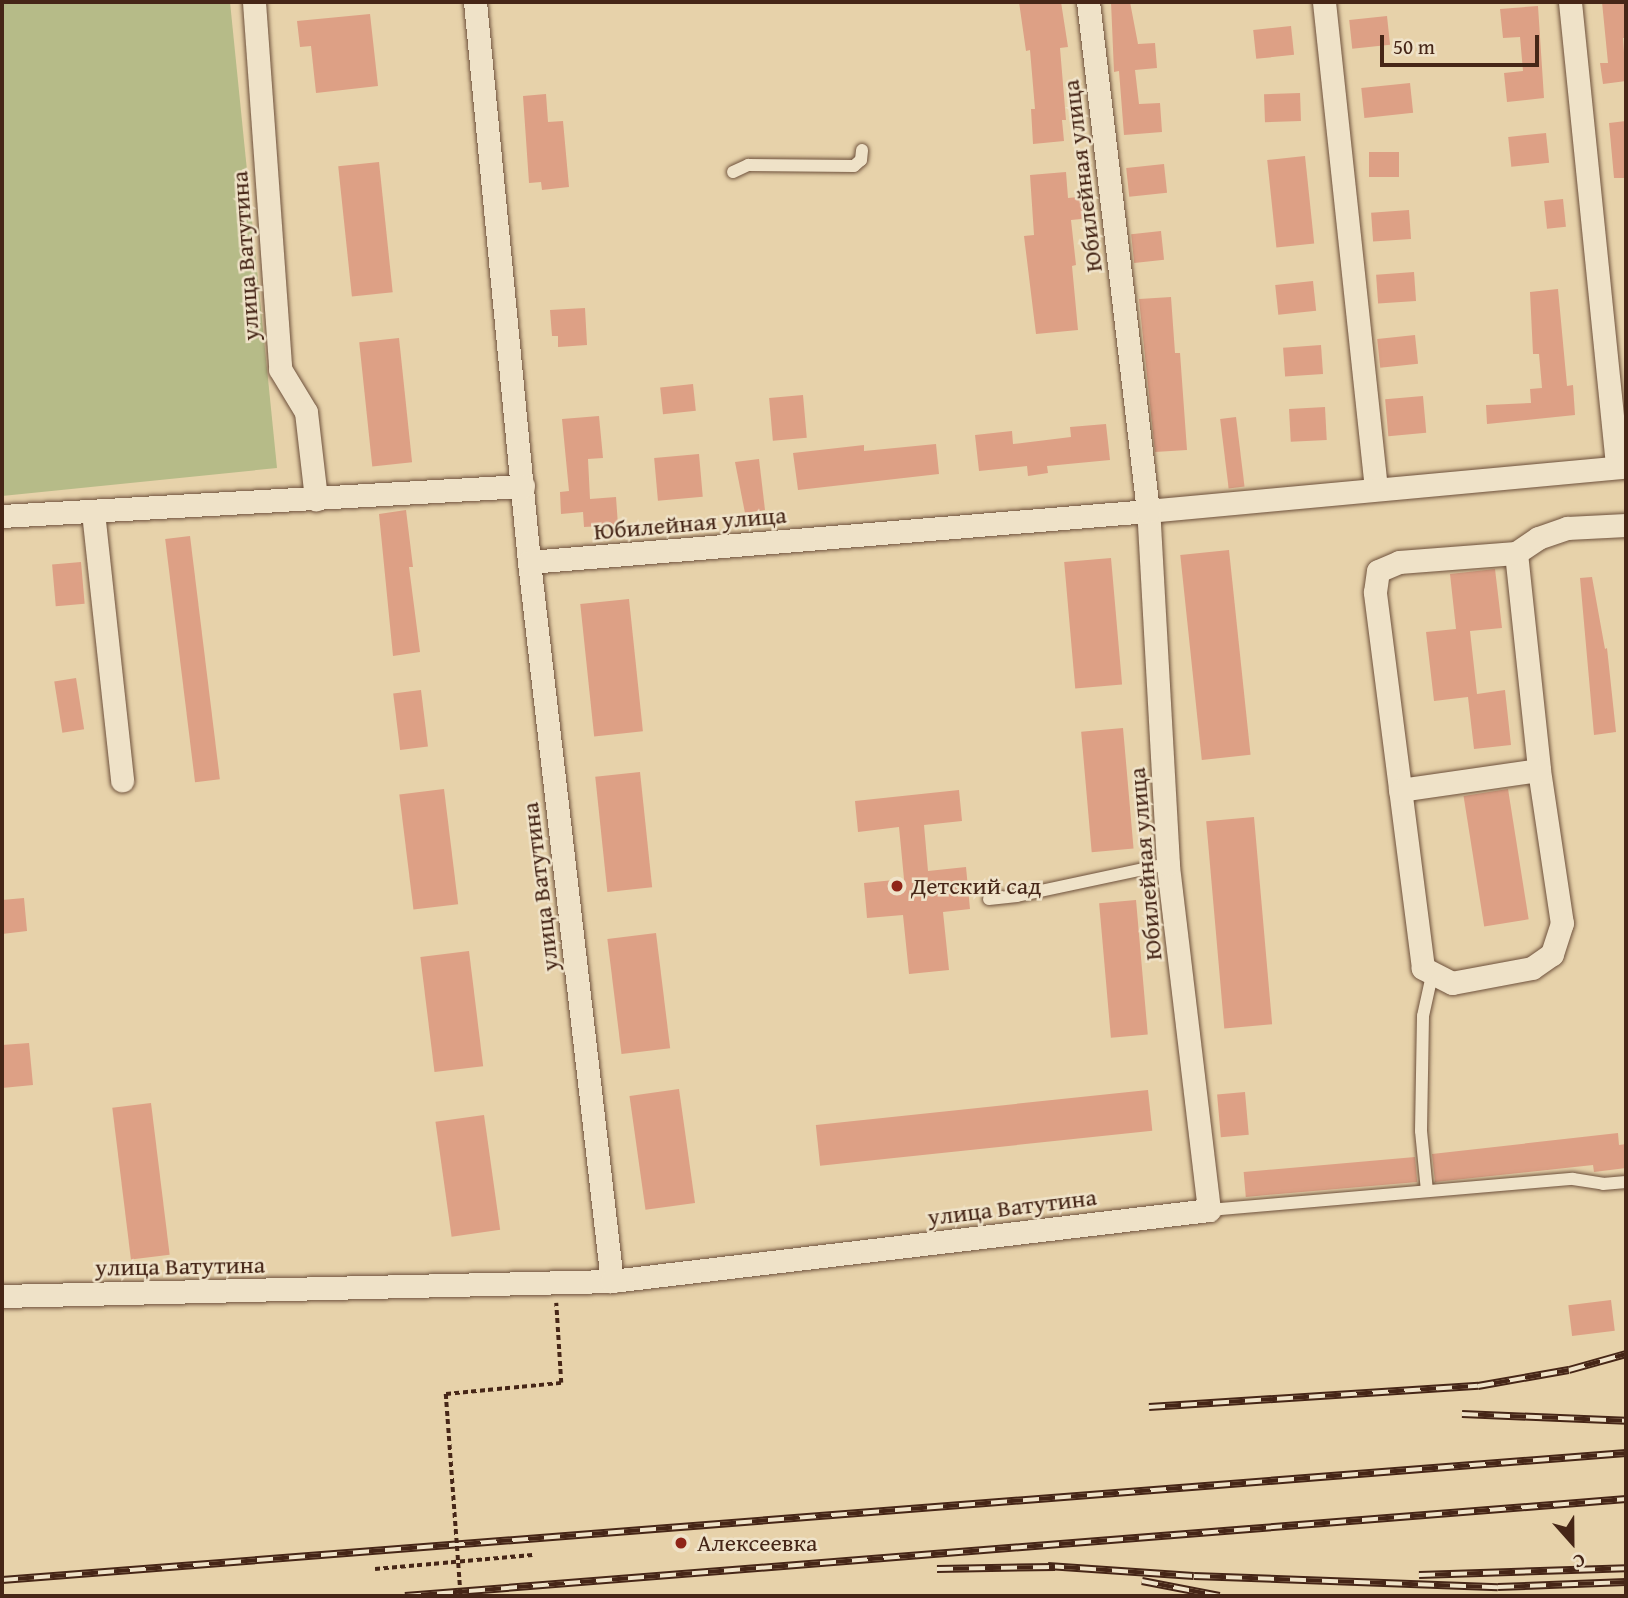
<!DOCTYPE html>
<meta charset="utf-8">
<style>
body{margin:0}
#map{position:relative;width:1628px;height:1598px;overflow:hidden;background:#e7d2aa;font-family:"Gentium Book Plus",serif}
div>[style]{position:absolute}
.green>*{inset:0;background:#b6bb88}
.building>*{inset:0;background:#dda085;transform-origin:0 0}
.path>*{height:3.5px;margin-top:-1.75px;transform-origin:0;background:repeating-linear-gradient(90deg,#462617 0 5px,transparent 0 8.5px)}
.roads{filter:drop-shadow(0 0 2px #6e513c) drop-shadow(0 0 2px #6e513c)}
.lane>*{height:12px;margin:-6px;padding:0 6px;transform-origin:6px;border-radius:6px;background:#efe2c8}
.street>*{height:23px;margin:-11.5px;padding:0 11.5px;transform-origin:11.5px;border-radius:11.5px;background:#efe2c8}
.rail>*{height:8px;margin-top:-4px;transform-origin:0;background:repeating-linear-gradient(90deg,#efe2c8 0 16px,#462617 0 32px);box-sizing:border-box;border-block:2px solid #462617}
.path-bridge>*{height:3.5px;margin-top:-1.75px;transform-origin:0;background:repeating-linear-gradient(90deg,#462617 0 5px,transparent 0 8.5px)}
.dots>*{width:19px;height:19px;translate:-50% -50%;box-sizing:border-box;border:4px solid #efe2c8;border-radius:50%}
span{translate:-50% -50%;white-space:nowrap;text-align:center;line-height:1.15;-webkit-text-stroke:5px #efe2c8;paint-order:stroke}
.street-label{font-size:24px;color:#462617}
.poi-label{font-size:24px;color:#462617}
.left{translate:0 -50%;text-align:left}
.frame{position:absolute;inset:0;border:4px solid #462617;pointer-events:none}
.north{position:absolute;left:1537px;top:1507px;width:70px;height:70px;-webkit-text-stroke:5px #efe2c8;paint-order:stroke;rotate:159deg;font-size:19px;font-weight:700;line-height:28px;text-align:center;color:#462617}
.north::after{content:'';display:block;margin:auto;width:24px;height:32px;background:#462617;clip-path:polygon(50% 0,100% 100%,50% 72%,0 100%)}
.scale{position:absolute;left:1380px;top:35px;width:159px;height:32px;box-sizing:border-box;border:4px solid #462617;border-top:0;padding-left:9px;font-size:21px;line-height:24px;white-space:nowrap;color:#462617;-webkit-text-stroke:5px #efe2c8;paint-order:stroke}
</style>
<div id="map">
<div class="green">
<div style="clip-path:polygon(2px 2px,230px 2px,277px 468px,2px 496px)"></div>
</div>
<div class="building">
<div style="clip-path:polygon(1019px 2px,1061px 2px,1068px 47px,1060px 48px,1066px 120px,1062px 120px,1064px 141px,1033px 144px,1031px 109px,1035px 109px,1030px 50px,1026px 51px)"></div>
<div style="clip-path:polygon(1111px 2px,1130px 2px,1138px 44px,1155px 43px,1157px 68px,1135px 70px,1139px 104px,1160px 103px,1162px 132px,1124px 135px,1119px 71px,1114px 72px)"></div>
<div style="clip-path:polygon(1602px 2px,1626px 2px,1626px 38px,1623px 38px,1626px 81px,1603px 84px,1600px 63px,1608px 63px)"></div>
<div style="clip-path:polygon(1538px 6px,1544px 98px,1507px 102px,1504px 73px,1523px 71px,1520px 37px,1503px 38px,1500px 9px)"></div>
<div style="clip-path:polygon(370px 14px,378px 86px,316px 93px,311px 46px,300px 47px,297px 21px)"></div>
<div style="left:1387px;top:16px;width:29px;height:38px;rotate:84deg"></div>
<div style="left:1291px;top:26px;width:29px;height:38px;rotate:84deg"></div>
<div style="left:1410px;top:83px;width:30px;height:49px;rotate:84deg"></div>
<div style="left:1300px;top:93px;width:28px;height:36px;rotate:88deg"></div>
<div style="clip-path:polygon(546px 94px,548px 122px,563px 121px,569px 187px,542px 190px,541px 182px,529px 183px,523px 96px)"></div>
<div style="clip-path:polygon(1626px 121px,1626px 178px,1614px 178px,1609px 123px)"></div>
<div style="left:1546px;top:133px;width:30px;height:38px;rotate:84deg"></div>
<div style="left:1369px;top:152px;width:30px;height:25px"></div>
<div style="left:1305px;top:156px;width:88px;height:38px;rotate:84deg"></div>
<div style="left:379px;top:162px;width:131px;height:41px;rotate:84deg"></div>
<div style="left:1164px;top:164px;width:29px;height:38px;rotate:84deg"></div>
<div style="clip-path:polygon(1066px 172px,1068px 198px,1089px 196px,1091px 218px,1071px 220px,1076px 265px,1072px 266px,1078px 330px,1036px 334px,1024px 236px,1034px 235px,1030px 175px)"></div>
<div style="left:1563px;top:199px;width:28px;height:19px;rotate:84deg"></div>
<div style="left:1409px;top:210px;width:29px;height:38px;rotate:86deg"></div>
<div style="left:1161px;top:231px;width:29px;height:30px;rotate:84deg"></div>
<div style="left:1414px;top:272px;width:29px;height:38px;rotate:86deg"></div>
<div style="left:1313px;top:281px;width:30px;height:38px;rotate:84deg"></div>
<div style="clip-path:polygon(1558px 289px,1567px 386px,1573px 385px,1575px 415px,1487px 424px,1486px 405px,1531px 403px,1530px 389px,1542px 388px,1539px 354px,1533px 354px,1530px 292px)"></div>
<div style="clip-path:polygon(1171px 297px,1175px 353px,1180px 353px,1187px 450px,1155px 452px,1139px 299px)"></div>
<div style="clip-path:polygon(585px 308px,587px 345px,558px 347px,558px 336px,552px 336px,550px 310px)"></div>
<div style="left:1415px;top:335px;width:29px;height:38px;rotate:84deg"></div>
<div style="left:399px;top:338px;width:125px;height:40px;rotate:84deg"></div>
<div style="left:1321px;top:345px;width:29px;height:38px;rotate:86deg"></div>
<div style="left:693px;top:384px;width:27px;height:33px;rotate:84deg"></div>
<div style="left:803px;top:395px;width:43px;height:34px;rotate:85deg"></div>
<div style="left:1423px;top:396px;width:37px;height:38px;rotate:85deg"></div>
<div style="left:1325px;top:407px;width:33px;height:36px;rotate:87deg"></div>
<div style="clip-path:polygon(599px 416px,603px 458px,588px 459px,590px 499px,616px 497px,618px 525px,584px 527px,583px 512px,561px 514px,560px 492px,569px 491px,562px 419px)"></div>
<div style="left:1236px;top:417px;width:70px;height:16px;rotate:83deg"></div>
<div style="clip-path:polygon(1106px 424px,1110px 460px,1047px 466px,1048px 473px,1028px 476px,1027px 466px,979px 471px,975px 435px,1012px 431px,1013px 444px,1071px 437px,1070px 427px)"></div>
<div style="clip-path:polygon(936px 444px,939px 474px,798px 490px,793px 453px,864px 445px,864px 451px)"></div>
<div style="left:699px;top:454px;width:43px;height:45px;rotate:85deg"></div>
<div style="clip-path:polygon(759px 459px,765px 510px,745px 513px,735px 462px)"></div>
<div style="clip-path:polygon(406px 510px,413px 567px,409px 567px,420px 652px,393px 656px,379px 514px)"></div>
<div style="left:190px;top:536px;width:245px;height:25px;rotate:83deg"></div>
<div style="left:1229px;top:550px;width:206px;height:49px;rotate:84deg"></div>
<div style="left:1111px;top:558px;width:127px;height:47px;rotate:85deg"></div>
<div style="left:81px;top:562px;width:42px;height:29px;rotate:85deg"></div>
<div style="clip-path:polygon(1495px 569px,1502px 628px,1470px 631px,1477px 694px,1505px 690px,1511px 745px,1474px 749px,1468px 697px,1434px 701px,1426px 632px,1456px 629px,1450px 574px)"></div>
<div style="clip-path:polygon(1592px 577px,1605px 649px,1607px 648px,1616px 732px,1594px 735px,1580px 578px)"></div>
<div style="left:629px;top:599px;width:133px;height:49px;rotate:84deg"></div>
<div style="left:76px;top:678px;width:52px;height:22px;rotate:81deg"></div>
<div style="left:421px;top:690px;width:57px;height:28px;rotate:83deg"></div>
<div style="left:1123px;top:728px;width:121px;height:42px;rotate:85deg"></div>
<div style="left:640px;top:772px;width:116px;height:45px;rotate:84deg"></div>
<div style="left:444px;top:789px;width:116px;height:45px;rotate:83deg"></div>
<div style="left:1508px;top:789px;width:132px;height:45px;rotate:81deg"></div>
<div style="clip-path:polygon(959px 790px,962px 821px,924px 825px,928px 871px,966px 867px,970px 909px,943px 912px,949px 970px,909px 974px,903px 915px,867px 918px,864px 883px,904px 879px,899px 827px,858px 832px,855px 801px)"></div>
<div style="left:1254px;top:817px;width:208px;height:48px;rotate:85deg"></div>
<div style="clip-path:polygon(24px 898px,27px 931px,2px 934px,2px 900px)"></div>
<div style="left:1136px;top:900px;width:135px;height:37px;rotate:85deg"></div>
<div style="left:656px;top:933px;width:116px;height:49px;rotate:83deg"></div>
<div style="left:469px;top:951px;width:116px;height:49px;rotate:83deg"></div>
<div style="clip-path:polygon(29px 1043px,33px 1085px,2px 1088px,2px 1045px)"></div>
<div style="left:679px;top:1089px;width:115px;height:50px;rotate:82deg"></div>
<div style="left:1148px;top:1090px;width:41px;height:334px;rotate:84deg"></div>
<div style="left:1245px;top:1092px;width:43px;height:28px;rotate:85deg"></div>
<div style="left:151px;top:1103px;width:153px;height:39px;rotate:83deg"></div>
<div style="left:484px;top:1115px;width:116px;height:49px;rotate:82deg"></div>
<div style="clip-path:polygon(1618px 1133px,1619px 1145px,1626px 1144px,1626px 1168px,1594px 1172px,1593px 1165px,1435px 1182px,1432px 1154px)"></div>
<div style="left:1415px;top:1157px;width:25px;height:172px;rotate:85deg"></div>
<div style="left:1611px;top:1300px;width:31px;height:43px;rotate:83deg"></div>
</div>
<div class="path">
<div style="left:446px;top:1394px;width:116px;rotate:-5.5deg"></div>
<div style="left:561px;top:1383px;width:80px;rotate:-93.6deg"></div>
<div style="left:375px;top:1569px;width:158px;rotate:-5.1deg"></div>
</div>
<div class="roads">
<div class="lane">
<div style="left:733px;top:172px;width:17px;rotate:-25deg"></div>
<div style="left:748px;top:165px;width:106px;rotate:0.5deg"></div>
<div style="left:854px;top:166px;width:9px;rotate:-41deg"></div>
<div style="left:861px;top:160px;width:10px;rotate:-84deg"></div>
<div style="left:989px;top:899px;width:28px;rotate:-6deg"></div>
<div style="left:1017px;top:896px;width:154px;rotate:-12deg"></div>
<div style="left:1427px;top:1191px;width:60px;rotate:-95.7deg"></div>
<div style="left:1421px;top:1131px;width:115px;rotate:-89deg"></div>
<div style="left:1423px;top:1016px;width:42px;rotate:-77.6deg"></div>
<div style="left:1209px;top:1210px;width:365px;rotate:-4.9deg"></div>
<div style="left:1573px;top:1179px;width:30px;rotate:9deg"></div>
<div style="left:1603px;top:1184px;width:23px;rotate:-5deg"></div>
</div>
<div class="street">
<div style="left:254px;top:2px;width:368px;rotate:85.9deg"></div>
<div style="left:280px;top:369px;width:50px;rotate:58.8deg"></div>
<div style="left:306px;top:412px;width:88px;rotate:83.4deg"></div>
<div style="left:475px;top:2px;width:563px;rotate:84.49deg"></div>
<div style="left:529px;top:562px;width:724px;rotate:83.42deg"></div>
<div style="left:1324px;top:2px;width:489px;rotate:83.9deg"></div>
<div style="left:1570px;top:2px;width:467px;rotate:84.2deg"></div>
<div style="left:93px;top:512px;width:270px;rotate:83.8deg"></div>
<div style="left:2px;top:516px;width:522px;rotate:-3.3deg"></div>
<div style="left:1516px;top:553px;width:218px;rotate:83.9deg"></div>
<div style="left:1539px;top:770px;width:155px;rotate:81.5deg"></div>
<div style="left:1562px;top:923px;width:33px;rotate:108deg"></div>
<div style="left:1552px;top:954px;width:24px;rotate:145deg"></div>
<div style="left:1532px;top:968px;width:81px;rotate:169.4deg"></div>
<div style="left:1452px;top:983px;width:33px;rotate:-153deg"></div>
<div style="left:1423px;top:968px;width:379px;rotate:-97.3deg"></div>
<div style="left:1375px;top:592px;width:21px;rotate:-82deg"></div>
<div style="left:1378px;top:571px;width:23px;rotate:-23deg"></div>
<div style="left:1399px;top:562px;width:117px;rotate:-4.4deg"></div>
<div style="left:1516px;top:553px;width:27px;rotate:-34deg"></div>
<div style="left:1538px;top:538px;width:31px;rotate:-19deg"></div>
<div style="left:1567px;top:528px;width:59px;rotate:-2.9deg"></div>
<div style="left:529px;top:562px;width:621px;rotate:-4.71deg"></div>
<div style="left:1148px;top:511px;width:480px;rotate:-5.3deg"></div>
<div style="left:1400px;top:790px;width:140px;rotate:-8.2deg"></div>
<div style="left:2px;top:1296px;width:610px;rotate:-1.41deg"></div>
<div style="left:612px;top:1281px;width:601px;rotate:-6.78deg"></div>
<div style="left:1209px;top:1210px;width:348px;rotate:-96.8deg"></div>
<div style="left:1168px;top:864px;width:354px;rotate:-93.2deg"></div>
<div style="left:1148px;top:511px;width:513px;rotate:-96.72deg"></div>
</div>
</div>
<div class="rail">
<div style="left:1149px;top:1407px;width:330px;rotate:-3.7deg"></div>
<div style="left:1478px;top:1386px;width:92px;rotate:-10deg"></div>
<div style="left:1569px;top:1370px;width:59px;rotate:-15.7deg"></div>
<div style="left:1462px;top:1414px;width:164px;rotate:2.4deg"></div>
<div style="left:1048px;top:1566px;width:146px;rotate:3.9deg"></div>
<div style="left:1194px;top:1576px;width:304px;rotate:2.1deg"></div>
<div style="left:1498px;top:1587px;width:128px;rotate:-2.2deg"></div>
<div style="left:937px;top:1569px;width:118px;rotate:-1deg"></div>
<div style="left:1419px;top:1575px;width:207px;rotate:-1.9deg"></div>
<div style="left:2px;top:1580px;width:1629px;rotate:-4.47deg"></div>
<div style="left:1142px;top:1581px;width:79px;rotate:10.9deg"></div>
<div style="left:405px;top:1596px;width:1225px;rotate:-4.54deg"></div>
</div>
<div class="path-bridge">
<div style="left:446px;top:1394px;width:203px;rotate:85.8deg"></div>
</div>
<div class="dots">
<div style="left:897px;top:886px;background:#8f2418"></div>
<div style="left:681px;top:1543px;background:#8f2418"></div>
</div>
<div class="street-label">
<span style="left:1082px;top:176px;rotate:-97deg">Юбилейная улица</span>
<span style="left:245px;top:256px;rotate:-94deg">улица Ватутина</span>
<span style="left:690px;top:523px;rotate:-5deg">Юбилейная улица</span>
<span style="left:1145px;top:864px;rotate:-95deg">Юбилейная улица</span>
<span style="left:540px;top:887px;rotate:-97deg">улица Ватутина</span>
<span style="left:1012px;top:1207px;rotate:-7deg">улица Ватутина</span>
<span style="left:180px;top:1266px;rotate:-1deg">улица Ватутина</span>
</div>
<div class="poi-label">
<span class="left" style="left:911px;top:886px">Детский сад</span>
<span class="left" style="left:697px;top:1543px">Алексеевка</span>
</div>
<div class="frame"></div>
<div class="north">С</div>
<div class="scale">50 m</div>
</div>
